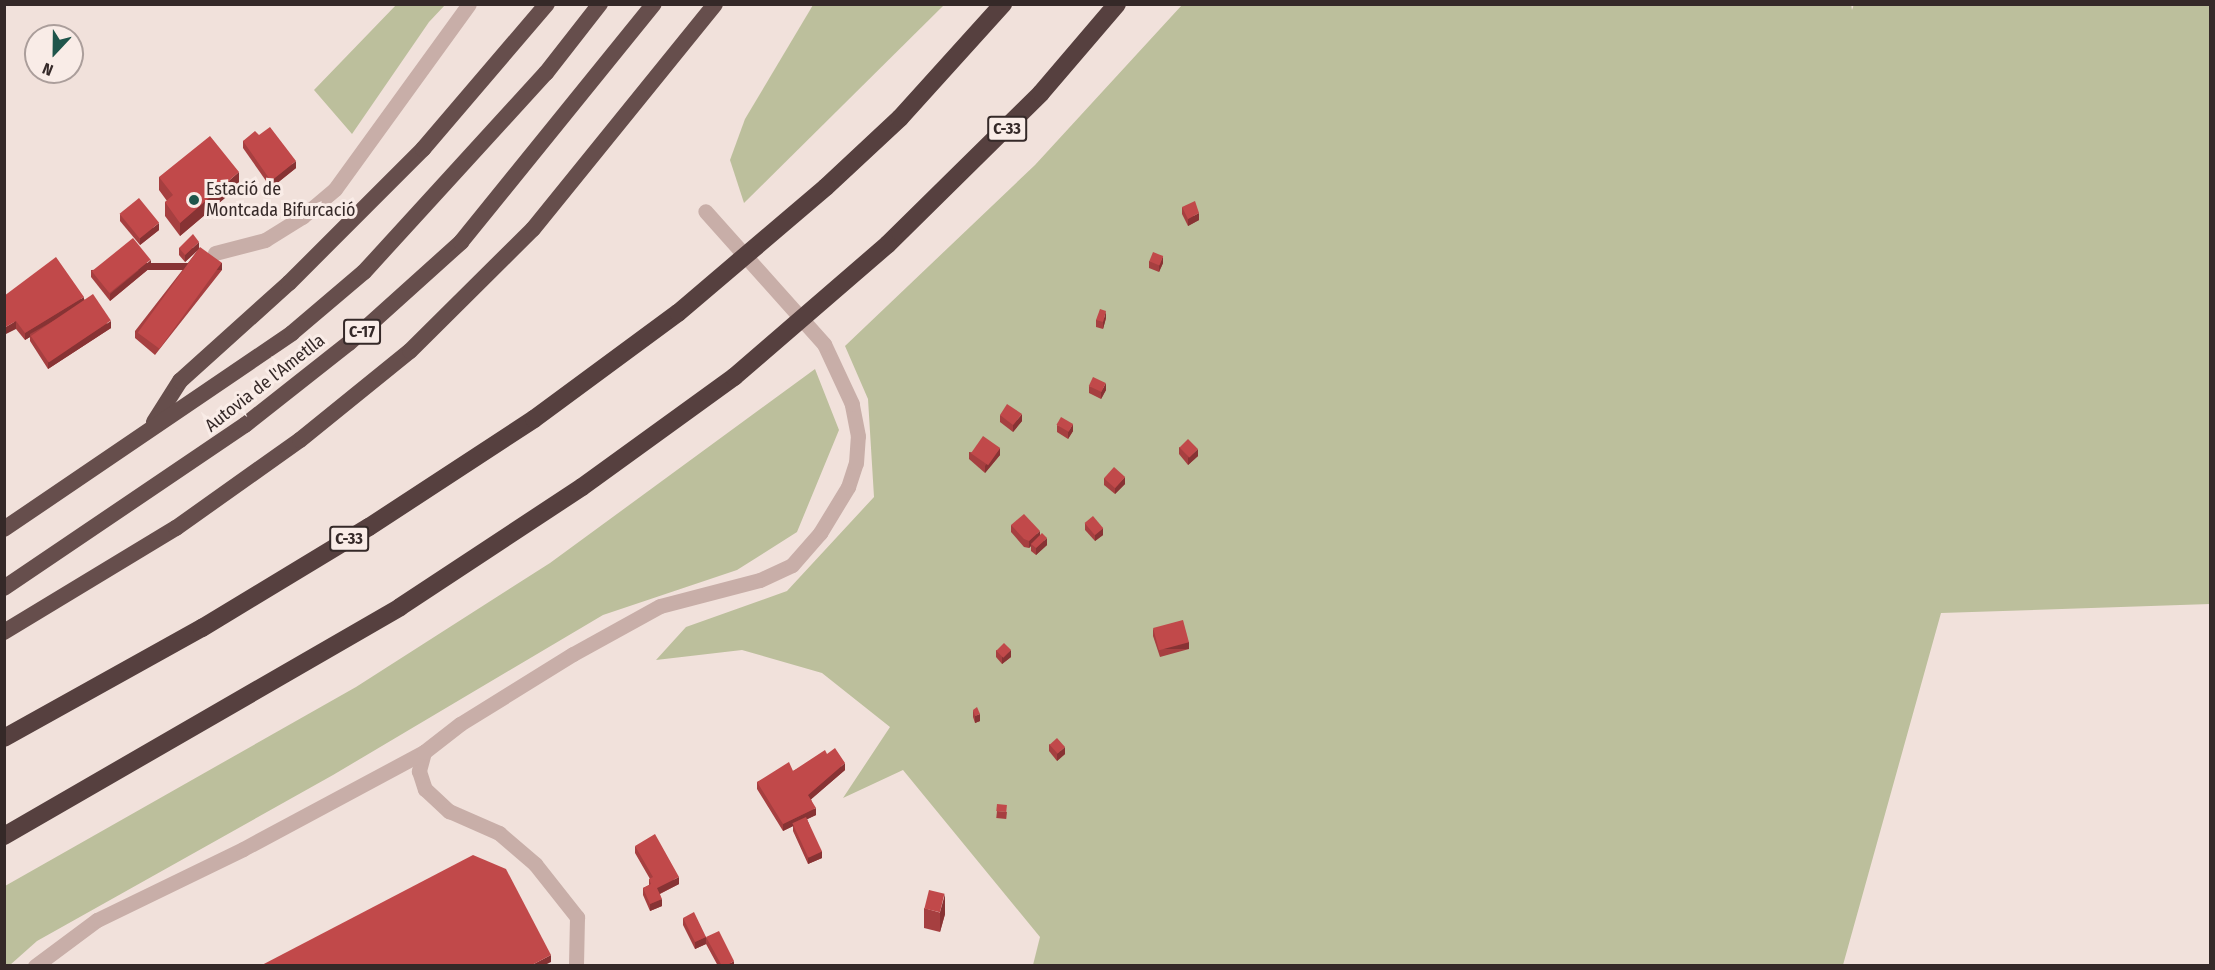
<!DOCTYPE html>
<meta charset="utf-8">
<style>
body{margin:0}
#map{position:relative;width:2215px;height:970px;overflow:hidden;background:#f1e1db;font-family:"Fira Sans Condensed",sans-serif}
div>[style]{position:absolute}
.green>*{inset:0;background:#bcbf9c}
.service>*{height:15px;margin:-7.5px;padding:0 7.5px;transform-origin:7.5px;border-radius:7.5px;background:#c8aea8}
.trunk>*{height:16px;margin:-8px;padding:0 8px;transform-origin:8px;border-radius:8px;background:#664e4c}
.motorway>*{height:18px;margin:-9px;padding:0 9px;transform-origin:9px;border-radius:9px;background:#56403f}
.motorway-bridge>*{height:18px;margin:-9px;padding:0 9px;transform-origin:9px;border-radius:9px;background:#56403f}
.wall>*{inset:0;background:#a63f40;transform-origin:0 0}
.shaded-wall>*{inset:0;background:#873334;transform-origin:0 0}
.building>*{inset:0;background:#c1494a;transform-origin:0 0}
.dots>*{width:16px;height:16px;translate:-50% -50%;box-sizing:border-box;border:3px solid #f9ece7;border-radius:50%}
span{translate:-50% -50%;white-space:nowrap;text-align:center;line-height:1.15;-webkit-text-stroke:6px #f9ece7;paint-order:stroke}
.shield-label span{padding:2px 4px;background:#f9ece7;border:2px solid;border-radius:4px;-webkit-text-stroke-width:0}
.shield-label{font-size:16px;color:#352928;font-weight:700}
.poi-label{font-size:18px;color:#352928}
.left{translate:0 -50%;text-align:left}
.street-label{font-size:18px;color:#352928}
.frame{position:absolute;inset:0;border:6px solid #352928;pointer-events:none}
.north{position:absolute;left:24px;top:24px;width:60px;height:60px;box-sizing:border-box;background:#f9ece7;border:2px solid #ab9e9b;border-radius:50%;rotate:202deg;font-size:16px;font-weight:700;line-height:24px;text-align:center;color:#352928}
.north::after{content:'';display:block;margin:auto;width:21px;height:27px;background:#1f554b;clip-path:polygon(50% 0,100% 100%,50% 72%,0 100%)}
</style>
<div id="map">
<div class="green">
<div style="clip-path:polygon(397px 4px,445px 5px,429px 22px,352px 134px,314px 90px)"></div>
<div style="clip-path:polygon(1851px 4px,1852px 10px,1854px 4px,2210px 5px,2210px 604px,1941px 613px,1843px 965px,1033px 965px,1040px 937px,903px 770px,843px 798px,890px 727px,822px 673px,742px 650px,656px 660px,686px 627px,787px 591px,874px 497px,868px 399px,845px 346px,1035px 165px,1182px 5px)"></div>
<div style="clip-path:polygon(813px 5px,944px 5px,744px 203px,730px 160px,745px 119px)"></div>
<div style="clip-path:polygon(815px 369px,839px 430px,797px 532px,737px 570px,603px 615px,333px 775px,37px 941px,10px 965px,5px 965px,5px 886px,356px 687px,550px 563px)"></div>
</div>
<div class="service">
<div style="left:215px;top:253px;width:52px;rotate:-14.6deg"></div>
<div style="left:265px;top:240px;width:44px;rotate:-31.9deg"></div>
<div style="left:302px;top:217px;width:43px;rotate:-40.3deg"></div>
<div style="left:335px;top:189px;width:228px;rotate:-54.1deg"></div>
<div style="left:424px;top:752px;width:20px;rotate:105deg"></div>
<div style="left:419px;top:771px;width:19px;rotate:72deg"></div>
<div style="left:425px;top:789px;width:33px;rotate:43deg"></div>
<div style="left:449px;top:811px;width:55px;rotate:23.7deg"></div>
<div style="left:499px;top:833px;width:48px;rotate:40.7deg"></div>
<div style="left:535px;top:864px;width:68px;rotate:51.6deg"></div>
<div style="left:577px;top:917px;width:49px;rotate:91.2deg"></div>
<div style="left:35px;top:966px;width:77px;rotate:-36.6deg"></div>
<div style="left:97px;top:920px;width:162px;rotate:-25.9deg"></div>
<div style="left:243px;top:849px;width:205px;rotate:-28.2deg"></div>
<div style="left:424px;top:752px;width:46px;rotate:-37.9deg"></div>
<div style="left:460px;top:724px;width:133px;rotate:-31.8deg"></div>
<div style="left:573px;top:654px;width:99px;rotate:-28.9deg"></div>
<div style="left:660px;top:606px;width:103px;rotate:-14.6deg"></div>
<div style="left:760px;top:580px;width:35px;rotate:-25deg"></div>
<div style="left:792px;top:565px;width:43px;rotate:-48.8deg"></div>
<div style="left:820px;top:533px;width:54px;rotate:-58.7deg"></div>
<div style="left:848px;top:487px;width:25px;rotate:-72deg"></div>
<div style="left:856px;top:463px;width:27px;rotate:-86deg"></div>
<div style="left:858px;top:436px;width:33px;rotate:-101deg"></div>
<div style="left:852px;top:404px;width:66px;rotate:-115deg"></div>
<div style="left:824px;top:344px;width:178px;rotate:-131.8deg"></div>
</div>
<div class="trunk">
<div style="left:154px;top:422px;width:49px;rotate:-57.6deg"></div>
<div style="left:180px;top:381px;width:147px;rotate:-42deg"></div>
<div style="left:289px;top:283px;width:190px;rotate:-45deg"></div>
<div style="left:423px;top:149px;width:191px;rotate:-49.5deg"></div>
<div style="left:4px;top:529px;width:348px;rotate:-34.2deg"></div>
<div style="left:292px;top:333px;width:94px;rotate:-40.3deg"></div>
<div style="left:364px;top:272px;width:270px;rotate:-47.6deg"></div>
<div style="left:546px;top:73px;width:88px;rotate:-52deg"></div>
<div style="left:4px;top:588px;width:291px;rotate:-34.1deg"></div>
<div style="left:245px;top:425px;width:132px;rotate:-38.3deg"></div>
<div style="left:349px;top:343px;width:151px;rotate:-42deg"></div>
<div style="left:461px;top:242px;width:306px;rotate:-51deg"></div>
<div style="left:4px;top:632px;width:201px;rotate:-31.2deg"></div>
<div style="left:176px;top:528px;width:152px;rotate:-35.4deg"></div>
<div style="left:300px;top:440px;width:141px;rotate:-39deg"></div>
<div style="left:410px;top:351px;width:173px;rotate:-44.8deg"></div>
<div style="left:533px;top:229px;width:289px;rotate:-51deg"></div>
</div>
<div class="motorway">
<div style="left:826px;top:187px;width:101px;rotate:-43deg"></div>
<div style="left:900px;top:118px;width:154px;rotate:-47.9deg"></div>
<div style="left:888px;top:244px;width:215px;rotate:-44.6deg"></div>
<div style="left:1041px;top:93px;width:117px;rotate:-49.5deg"></div>
<div style="left:4px;top:738px;width:227px;rotate:-29.1deg"></div>
<div style="left:202px;top:628px;width:195px;rotate:-31.2deg"></div>
<div style="left:369px;top:527px;width:197px;rotate:-33.2deg"></div>
<div style="left:534px;top:419px;width:179px;rotate:-36.4deg"></div>
<div style="left:4px;top:836px;width:457px;rotate:-30deg"></div>
<div style="left:400px;top:607px;width:218px;rotate:-33.4deg"></div>
<div style="left:582px;top:487px;width:188px;rotate:-35.9deg"></div>
</div>
<div class="motorway-bridge">
<div style="left:678px;top:313px;width:194px;rotate:-40.4deg"></div>
<div style="left:734px;top:377px;width:203px;rotate:-40.8deg"></div>
</div>
<div class="wall">
<div style="clip-path:polygon(259px 135px,296px 168px,271px 188px,243px 148px,243px 141px)"></div>
<div style="clip-path:polygon(159px 177px,239px 186px,180px 236px,165px 216px,165px 202px,167px 201px,159px 190px)"></div>
<div style="clip-path:polygon(1182px 207px,1199px 220px,1188px 226px,1182px 214px)"></div>
<div style="clip-path:polygon(120px 214px,159px 230px,140px 245px,120px 221px)"></div>
<div style="clip-path:polygon(179px 248px,199px 248px,222px 270px,155px 355px,135px 338px,135px 331px,198px 250px,185px 262px,179px 255px)"></div>
<div style="clip-path:polygon(1149px 261px,1163px 263px,1159px 272px,1149px 268px)"></div>
<div style="clip-path:polygon(151px 267px,110px 301px,91px 277px,91px 270px)"></div>
<div style="clip-path:polygon(4px 296px,84px 299px,111px 328px,48px 369px,30px 341px,30px 337px,25px 340px,16px 329px)"></div>
<div style="clip-path:polygon(1106px 318px,1103px 329px,1096px 327px,1096px 320px)"></div>
<div style="clip-path:polygon(1089px 386px,1106px 390px,1101px 399px,1089px 393px)"></div>
<div style="clip-path:polygon(1000px 415px,1022px 421px,1013px 432px,1000px 422px)"></div>
<div style="clip-path:polygon(1057px 425px,1073px 431px,1068px 439px,1057px 432px)"></div>
<div style="clip-path:polygon(1179px 447px,1198px 456px,1188px 465px,1179px 454px)"></div>
<div style="clip-path:polygon(969px 452px,1000px 455px,985px 473px,969px 459px)"></div>
<div style="clip-path:polygon(1104px 478px,1125px 484px,1115px 494px,1104px 485px)"></div>
<div style="clip-path:polygon(1085px 523px,1103px 535px,1095px 541px,1085px 530px)"></div>
<div style="clip-path:polygon(1011px 525px,1040px 535px,1047px 545px,1036px 555px,1031px 551px,1031px 546px,1029px 548px,1024px 547px,1011px 532px)"></div>
<div style="clip-path:polygon(1153px 629px,1189px 649px,1160px 657px,1153px 636px)"></div>
<div style="clip-path:polygon(996px 650px,1011px 657px,1002px 664px,996px 657px)"></div>
<div style="clip-path:polygon(973px 710px,980px 721px,975px 723px,973px 717px)"></div>
<div style="clip-path:polygon(1049px 744px,1065px 754px,1057px 761px,1049px 751px)"></div>
<div style="clip-path:polygon(827px 754px,845px 770px,811px 799px,816px 815px,807px 819px,822px 858px,808px 864px,793px 831px,793px 826px,783px 831px,757px 789px,757px 782px,793px 771px)"></div>
<div style="left:997px;top:811px;width:10px;height:7px;rotate:6deg"></div>
<div style="clip-path:polygon(635px 846px,679px 884px,660px 894px,662px 906px,650px 911px,643px 895px,643px 888px,649px 885px,649px 879px,650px 879px,635px 853px)"></div>
<div style="clip-path:polygon(924px 908px,945px 914px,940px 932px,924px 928px)"></div>
<div style="clip-path:polygon(683px 918px,706px 937px,734px 966px,718px 966px,706px 944px,695px 949px,683px 925px)"></div>
</div>
<div class="shaded-wall">
<div style="clip-path:polygon(296px 161px,296px 168px,271px 188px,271px 181px)"></div>
<div style="clip-path:polygon(239px 172px,239px 186px,180px 236px,180px 223px)"></div>
<div style="clip-path:polygon(1199px 213px,1199px 220px,1188px 226px,1188px 219px)"></div>
<div style="clip-path:polygon(159px 223px,159px 230px,140px 245px,140px 238px)"></div>
<div style="clip-path:polygon(199px 242px,199px 249px,185px 262px,185px 255px)"></div>
<div style="clip-path:polygon(1163px 256px,1163px 263px,1159px 272px,1159px 265px)"></div>
<div style="clip-path:polygon(151px 260px,151px 267px,110px 301px,110px 294px)"></div>
<div style="left:222px;top:263px;width:7px;height:108px;rotate:90deg"></div>
<div style="clip-path:polygon(84px 297px,84px 304px,30px 334px,30px 337px,25px 340px,25px 333px)"></div>
<div style="clip-path:polygon(1106px 311px,1106px 318px,1103px 329px,1103px 322px)"></div>
<div style="clip-path:polygon(16px 321px,16px 329px,4px 335px,4px 328px)"></div>
<div style="clip-path:polygon(111px 321px,111px 328px,48px 369px,48px 361px)"></div>
<div style="clip-path:polygon(1106px 383px,1106px 390px,1101px 399px,1101px 392px)"></div>
<div style="clip-path:polygon(1022px 414px,1022px 421px,1013px 432px,1013px 425px)"></div>
<div style="clip-path:polygon(1073px 424px,1073px 431px,1068px 439px,1068px 432px)"></div>
<div style="clip-path:polygon(1000px 448px,1000px 455px,985px 473px,985px 466px)"></div>
<div style="clip-path:polygon(1198px 449px,1198px 456px,1188px 465px,1188px 458px)"></div>
<div style="clip-path:polygon(1125px 477px,1125px 484px,1115px 494px,1115px 487px)"></div>
<div style="clip-path:polygon(1103px 528px,1103px 535px,1095px 541px,1095px 534px)"></div>
<div style="clip-path:polygon(1040px 531px,1040px 538px,1031px 544px,1031px 546px,1029px 548px,1029px 541px)"></div>
<div style="clip-path:polygon(1047px 538px,1047px 545px,1036px 555px,1036px 548px)"></div>
<div style="left:1189px;top:642px;width:7px;height:30px;rotate:90deg"></div>
<div style="clip-path:polygon(1011px 650px,1011px 657px,1002px 664px,1002px 657px)"></div>
<div style="clip-path:polygon(980px 714px,980px 721px,975px 723px,975px 716px)"></div>
<div style="clip-path:polygon(1065px 747px,1065px 754px,1057px 761px,1057px 754px)"></div>
<div style="clip-path:polygon(845px 763px,845px 770px,808px 802px,808px 795px)"></div>
<div style="clip-path:polygon(816px 808px,816px 815px,783px 831px,783px 824px)"></div>
<div style="clip-path:polygon(822px 851px,822px 858px,808px 864px,808px 857px)"></div>
<div style="clip-path:polygon(679px 877px,679px 884px,657px 895px,657px 888px)"></div>
<div style="clip-path:polygon(945px 894px,945px 914px,940px 932px,940px 912px)"></div>
<div style="clip-path:polygon(662px 899px,662px 906px,650px 911px,650px 904px)"></div>
<div style="clip-path:polygon(706px 937px,706px 944px,695px 949px,695px 942px)"></div>
<div style="clip-path:polygon(551px 955px,551px 962px,543px 966px,530px 966px)"></div>
<div style="clip-path:polygon(734px 961px,734px 966px,726px 966px)"></div>
</div>
<div class="building">
<div style="clip-path:polygon(270px 127px,296px 161px,271px 181px,243px 141px,255px 131px,259px 135px)"></div>
<div style="clip-path:polygon(210px 136px,239px 172px,180px 223px,165px 202px,173px 195px,159px 177px)"></div>
<div style="left:139px;top:198px;width:32px;height:25px;rotate:51deg"></div>
<div style="clip-path:polygon(1195px 201px,1199px 213px,1188px 219px,1182px 207px)"></div>
<div style="clip-path:polygon(193px 234px,199px 242px,185px 255px,179px 248px)"></div>
<div style="left:133px;top:238px;width:28px;height:53px;rotate:51deg"></div>
<div style="left:200px;top:247px;width:27px;height:106px;rotate:36deg"></div>
<div style="left:1153px;top:252px;width:11px;height:10px;rotate:22deg"></div>
<div style="clip-path:polygon(56px 257px,84px 297px,25px 333px,16px 321px,4px 328px,4px 296px)"></div>
<div style="left:93px;top:294px;width:32px;height:75px;rotate:56deg"></div>
<div style="clip-path:polygon(1100px 309px,1106px 311px,1103px 322px,1096px 320px)"></div>
<div style="left:1093px;top:377px;width:14px;height:10px;rotate:25deg"></div>
<div style="clip-path:polygon(1007px 404px,1022px 414px,1013px 425px,1000px 415px)"></div>
<div style="left:1061px;top:417px;width:14px;height:9px;rotate:30deg"></div>
<div style="left:983px;top:436px;width:21px;height:21px;rotate:35deg"></div>
<div style="left:1188px;top:439px;width:14px;height:12px;rotate:45deg"></div>
<div style="left:1114px;top:467px;width:15px;height:15px;rotate:42deg"></div>
<div style="clip-path:polygon(1024px 514px,1040px 531px,1029px 541px,1024px 539px,1011px 525px)"></div>
<div style="left:1093px;top:516px;width:16px;height:11px;rotate:50deg"></div>
<div style="clip-path:polygon(1042px 533px,1047px 538px,1036px 548px,1031px 544px)"></div>
<div style="left:1183px;top:620px;width:23px;height:31px;rotate:75deg"></div>
<div style="left:1004px;top:643px;width:10px;height:11px;rotate:45deg"></div>
<div style="clip-path:polygon(977px 707px,980px 714px,975px 716px,973px 710px)"></div>
<div style="left:1057px;top:738px;width:12px;height:10px;rotate:48deg"></div>
<div style="clip-path:polygon(835px 748px,845px 763px,808px 795px,816px 808px,783px 824px,757px 782px,789px 762px,793px 771px,825px 750px,827px 754px)"></div>
<div style="left:997px;top:804px;width:10px;height:7px;rotate:6deg"></div>
<div style="left:806px;top:817px;width:38px;height:15px;rotate:65deg"></div>
<div style="clip-path:polygon(655px 834px,679px 877px,657px 888px,662px 899px,650px 904px,643px 888px,651px 884px,649px 879px,653px 877px,635px 846px)"></div>
<div style="clip-path:polygon(473px 855px,506px 869px,551px 955px,530px 966px,260px 966px)"></div>
<div style="left:929px;top:890px;width:16px;height:19px;rotate:14deg"></div>
<div style="clip-path:polygon(694px 912px,706px 937px,719px 931px,734px 961px,726px 966px,722px 966px,706px 937px,695px 942px,683px 918px)"></div>
</div>
<div class="dots">
<div style="left:194px;top:200px;background:#1f554b"></div>
</div>
<div class="shield-label">
<span style="left:1007px;top:129px">C-33</span>
<span style="left:362px;top:332px">C-17</span>
<span style="left:349px;top:539px">C-33</span>
</div>
<div class="poi-label">
<span class="left" style="left:206px;top:200px">Estació de<br>Montcada Bifurcació</span>
</div>
<div class="street-label">
<span style="left:265px;top:383px;rotate:-38deg">Autovia de l'Ametlla</span>
</div>
<div class="frame"></div>
<div class="north">N</div>
</div>
